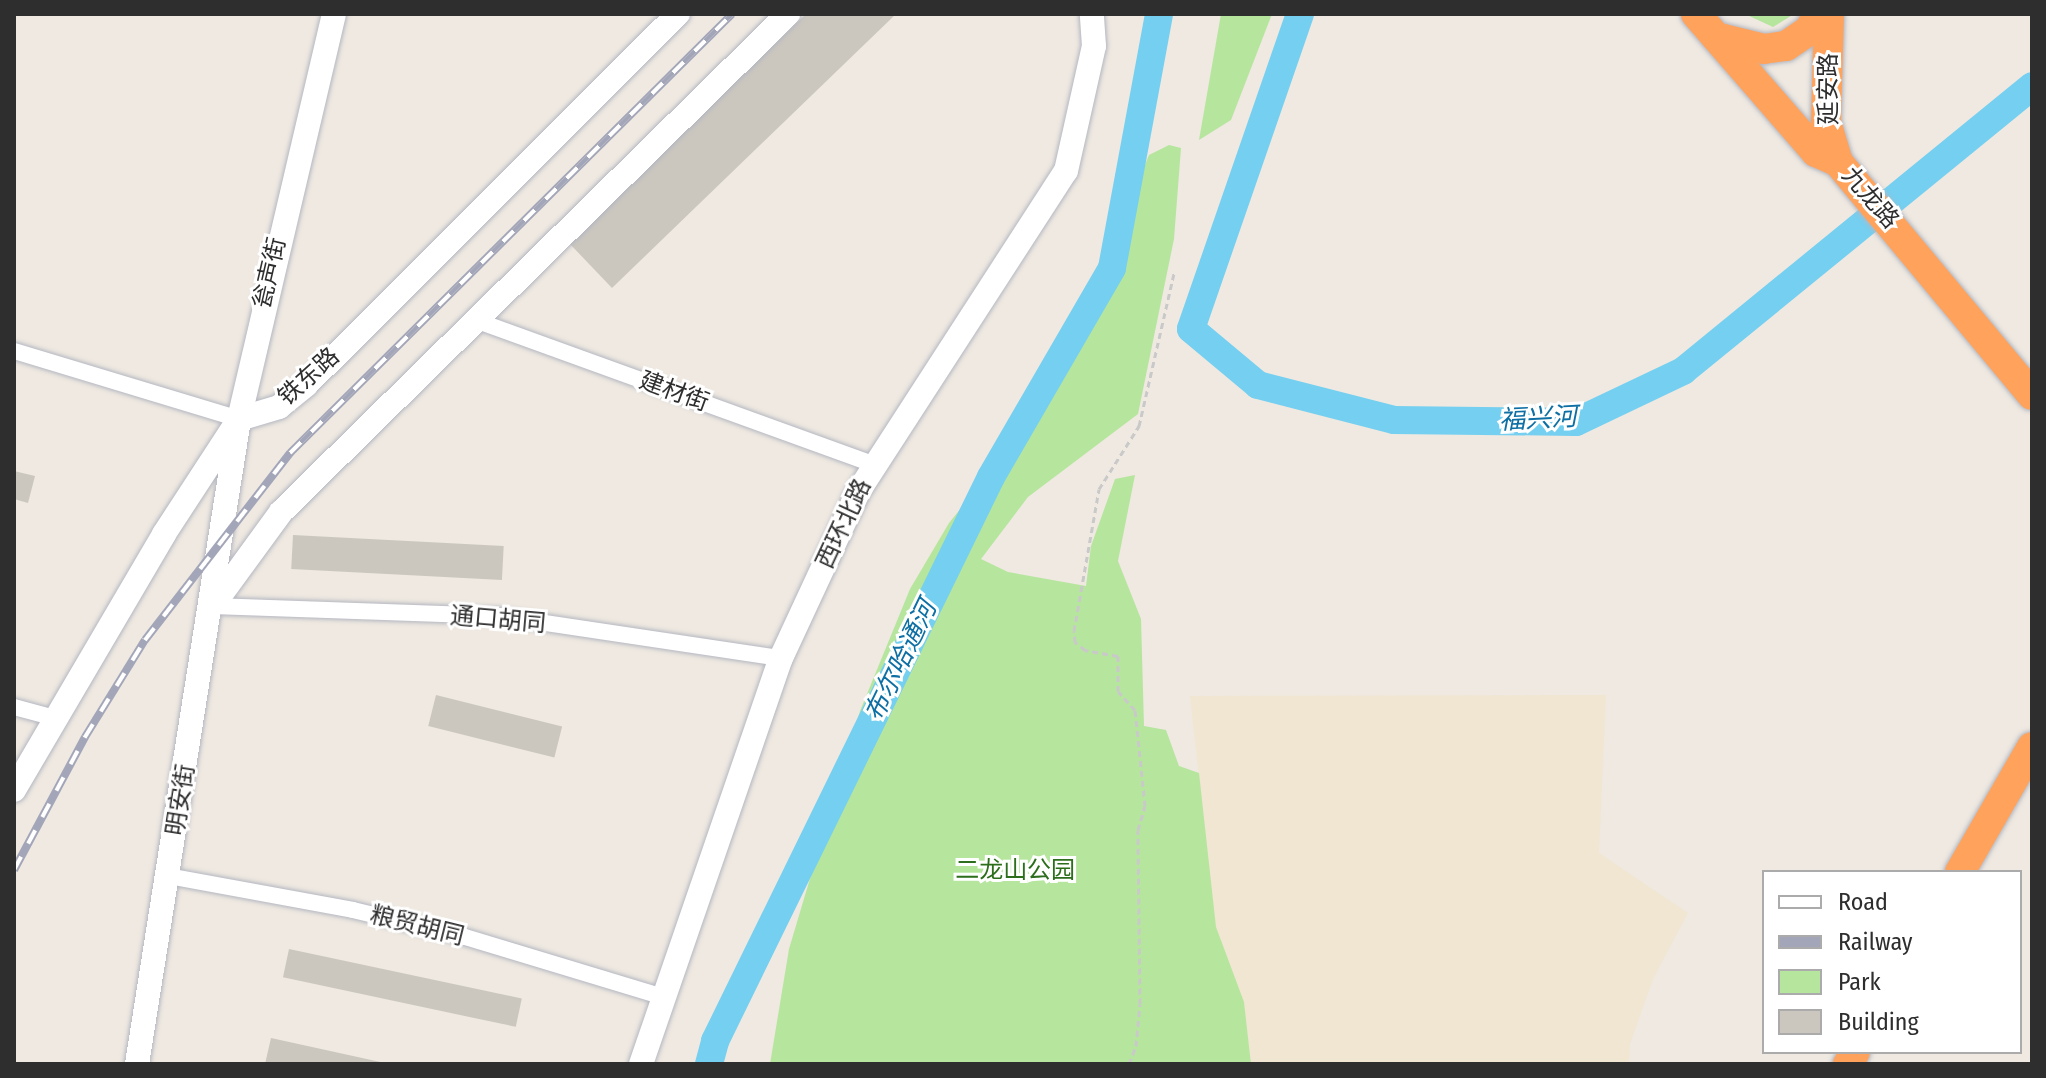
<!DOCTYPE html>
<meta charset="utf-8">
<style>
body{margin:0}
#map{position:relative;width:2046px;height:1078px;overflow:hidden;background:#efe9e1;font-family:"Fira Sans Condensed","Noto Sans SC",sans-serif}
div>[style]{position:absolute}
.education>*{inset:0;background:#f0e6d1}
.green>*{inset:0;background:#b6e59e}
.river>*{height:28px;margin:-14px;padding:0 14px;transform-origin:14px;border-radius:14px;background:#75cff0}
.building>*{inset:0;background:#cbc7bf;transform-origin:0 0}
.path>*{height:3px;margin-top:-1.5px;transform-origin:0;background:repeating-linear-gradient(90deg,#c9c9c9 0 6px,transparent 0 10px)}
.roads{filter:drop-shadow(0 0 2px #b4b7c1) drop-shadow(0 0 2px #b4b7c1)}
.street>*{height:16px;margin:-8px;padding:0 8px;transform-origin:8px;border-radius:8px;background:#fff}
.secondary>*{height:24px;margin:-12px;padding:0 12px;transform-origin:12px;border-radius:12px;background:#fff}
.highway>*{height:30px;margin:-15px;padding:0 15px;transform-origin:15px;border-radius:15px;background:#ffa35c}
.rail>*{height:8px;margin-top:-4px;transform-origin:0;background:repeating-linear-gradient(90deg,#fff 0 15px,#a3a6b8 0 30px);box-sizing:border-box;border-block:2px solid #a3a6b8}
span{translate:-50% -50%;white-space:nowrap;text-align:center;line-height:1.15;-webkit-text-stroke:6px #fff;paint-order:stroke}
.street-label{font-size:24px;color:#2e2e2e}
.park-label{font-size:24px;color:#2c6e1b}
.water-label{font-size:26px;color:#0d6fa3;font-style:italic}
.frame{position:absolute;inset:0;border:16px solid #2e2e2e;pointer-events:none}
.legend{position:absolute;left:1762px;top:870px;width:260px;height:184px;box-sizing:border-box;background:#fff;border:2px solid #ababab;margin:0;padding:10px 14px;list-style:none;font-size:24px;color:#2e2e2e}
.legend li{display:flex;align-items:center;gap:16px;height:40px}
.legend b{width:40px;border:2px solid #ababab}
</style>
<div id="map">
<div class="education">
<div style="clip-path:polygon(1606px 695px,1599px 853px,1688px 913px,1653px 979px,1630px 1044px,1629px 1064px,1251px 1064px,1244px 1002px,1216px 928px,1190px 696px)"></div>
</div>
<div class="green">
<div style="clip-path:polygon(1221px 14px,1272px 14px,1231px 120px,1199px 140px)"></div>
<div style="clip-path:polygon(1745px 14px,1794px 14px,1773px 27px)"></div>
<div style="clip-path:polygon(1169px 145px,1181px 148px,1174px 239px,1138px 414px,1028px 497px,981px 559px,1008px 572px,1086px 586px,1091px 546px,1115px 479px,1135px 475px,1118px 561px,1141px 619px,1144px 726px,1166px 730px,1179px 766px,1199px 773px,1216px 927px,1244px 1002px,1251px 1064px,770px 1064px,789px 949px,860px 711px,910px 589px,949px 523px,1050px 398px,1149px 155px)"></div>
</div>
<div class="river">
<div style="left:1300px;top:14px;width:333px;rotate:109.1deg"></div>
<div style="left:1191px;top:329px;width:87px;rotate:39.9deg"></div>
<div style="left:1258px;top:385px;width:140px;rotate:14.4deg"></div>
<div style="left:1394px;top:420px;width:182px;rotate:0.6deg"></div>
<div style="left:1576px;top:422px;width:119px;rotate:-25.5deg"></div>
<div style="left:1683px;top:371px;width:451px;rotate:-39.2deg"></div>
<div style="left:709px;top:1064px;width:24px;rotate:-75deg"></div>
<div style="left:715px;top:1041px;width:628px;rotate:-63.92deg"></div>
<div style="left:991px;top:477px;width:241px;rotate:-59.9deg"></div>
<div style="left:1112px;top:268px;width:258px;rotate:-79.5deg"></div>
</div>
<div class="building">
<div style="clip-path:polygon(806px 14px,896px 14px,612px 288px,569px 243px)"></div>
<div style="clip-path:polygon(14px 471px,35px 476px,28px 503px,14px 499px)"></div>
<div style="left:293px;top:535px;width:211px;height:34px;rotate:3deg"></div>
<div style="left:436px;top:695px;width:130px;height:32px;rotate:14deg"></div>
<div style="left:289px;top:949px;width:238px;height:29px;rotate:12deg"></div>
<div style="clip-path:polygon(271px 1038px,385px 1063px,385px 1064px,265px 1064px)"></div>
</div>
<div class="path">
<div style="left:1129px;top:1064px;width:19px;rotate:-69deg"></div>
<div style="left:1136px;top:1046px;width:42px;rotate:-84.6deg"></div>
<div style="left:1140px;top:1004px;width:174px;rotate:-90.7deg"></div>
<div style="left:1138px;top:830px;width:25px;rotate:-74deg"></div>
<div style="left:1145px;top:806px;width:97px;rotate:-95.9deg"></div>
<div style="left:1135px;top:710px;width:25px;rotate:-132deg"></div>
<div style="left:1118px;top:691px;width:35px;rotate:-90deg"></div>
<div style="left:1118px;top:656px;width:34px;rotate:-170deg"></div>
<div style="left:1085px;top:650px;width:13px;rotate:-141deg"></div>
<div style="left:1075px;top:642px;width:11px;rotate:-95deg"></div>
<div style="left:1074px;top:631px;width:144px;rotate:-80deg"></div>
<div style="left:1099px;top:489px;width:75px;rotate:-57.6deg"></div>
<div style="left:1139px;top:426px;width:157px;rotate:-77.1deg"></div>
</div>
<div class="roads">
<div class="street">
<div style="left:475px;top:320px;width:423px;rotate:19.9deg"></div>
<div style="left:14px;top:351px;width:235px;rotate:16.8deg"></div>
<div style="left:213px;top:606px;width:286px;rotate:2deg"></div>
<div style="left:499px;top:616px;width:285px;rotate:8.5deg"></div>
<div style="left:14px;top:707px;width:42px;rotate:15deg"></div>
<div style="left:168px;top:876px;width:188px;rotate:10.4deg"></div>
<div style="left:353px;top:910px;width:115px;rotate:13.6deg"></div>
<div style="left:465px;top:937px;width:205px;rotate:16.8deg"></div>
</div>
<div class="secondary">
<div style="left:214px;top:604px;width:114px;rotate:-53.9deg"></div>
<div style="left:281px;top:512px;width:711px;rotate:-44.49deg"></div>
<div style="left:14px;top:790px;width:297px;rotate:-59.6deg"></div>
<div style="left:164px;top:534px;width:137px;rotate:-56.9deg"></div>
<div style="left:239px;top:419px;width:42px;rotate:-16.7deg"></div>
<div style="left:279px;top:407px;width:35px;rotate:-39deg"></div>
<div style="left:306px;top:385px;width:525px;rotate:-44.92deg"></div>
<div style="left:137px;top:1064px;width:653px;rotate:-81.01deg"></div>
<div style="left:239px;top:419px;width:416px;rotate:-76.8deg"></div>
<div style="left:641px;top:1064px;width:429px;rotate:-71deg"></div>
<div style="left:781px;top:658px;width:183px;rotate:-65.1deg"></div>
<div style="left:858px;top:492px;width:382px;rotate:-57.1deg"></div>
<div style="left:1066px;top:171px;width:128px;rotate:-77.4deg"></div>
<div style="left:1094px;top:46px;width:32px;rotate:-94deg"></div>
</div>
<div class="highway">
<div style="left:1696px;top:14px;width:183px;rotate:49deg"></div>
<div style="left:1816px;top:152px;width:24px;rotate:24deg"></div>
<div style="left:1838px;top:162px;width:303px;rotate:50.2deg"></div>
<div style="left:1829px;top:14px;width:108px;rotate:91.6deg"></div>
<div style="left:1826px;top:122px;width:42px;rotate:73.3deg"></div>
<div style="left:1716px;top:37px;width:49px;rotate:14deg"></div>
<div style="left:1764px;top:49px;width:22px;rotate:-8deg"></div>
<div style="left:1786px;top:46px;width:29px;rotate:-34deg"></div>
<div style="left:1810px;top:30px;width:17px;rotate:-66deg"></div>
<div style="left:1960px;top:872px;width:144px;rotate:-60.1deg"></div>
<div style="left:1848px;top:1064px;width:14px;rotate:-60deg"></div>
</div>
</div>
<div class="rail">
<div style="left:14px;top:870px;width:151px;rotate:-61.9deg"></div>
<div style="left:85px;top:737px;width:114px;rotate:-58.3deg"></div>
<div style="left:145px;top:640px;width:237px;rotate:-52.2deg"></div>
<div style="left:290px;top:453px;width:623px;rotate:-44.8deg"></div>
</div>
<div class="street-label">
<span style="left:1829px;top:89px;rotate:-90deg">延安路</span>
<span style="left:1870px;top:198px;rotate:49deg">九龙路</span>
<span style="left:270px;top:273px;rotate:-77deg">瓮声街</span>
<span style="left:309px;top:377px;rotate:-42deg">铁东路</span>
<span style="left:674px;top:392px;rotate:20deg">建材街</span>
<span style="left:844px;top:524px;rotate:-65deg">西环北路</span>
<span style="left:498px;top:620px;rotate:5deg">通口胡同</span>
<span style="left:181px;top:800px;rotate:-81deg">明安街</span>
<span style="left:417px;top:926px;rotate:14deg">粮贸胡同</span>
</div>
<div class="park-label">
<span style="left:1015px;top:871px">二龙山公园</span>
</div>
<div class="water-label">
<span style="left:1538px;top:419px;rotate:-3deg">福兴河</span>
<span style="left:901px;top:661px;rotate:-64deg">布尔哈通河</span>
</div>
<div class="frame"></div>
<ul class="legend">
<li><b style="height:10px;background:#fff"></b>Road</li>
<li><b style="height:10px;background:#a3a6b8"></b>Railway</li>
<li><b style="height:22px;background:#b6e59e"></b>Park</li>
<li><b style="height:22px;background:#cbc7bf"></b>Building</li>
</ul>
</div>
